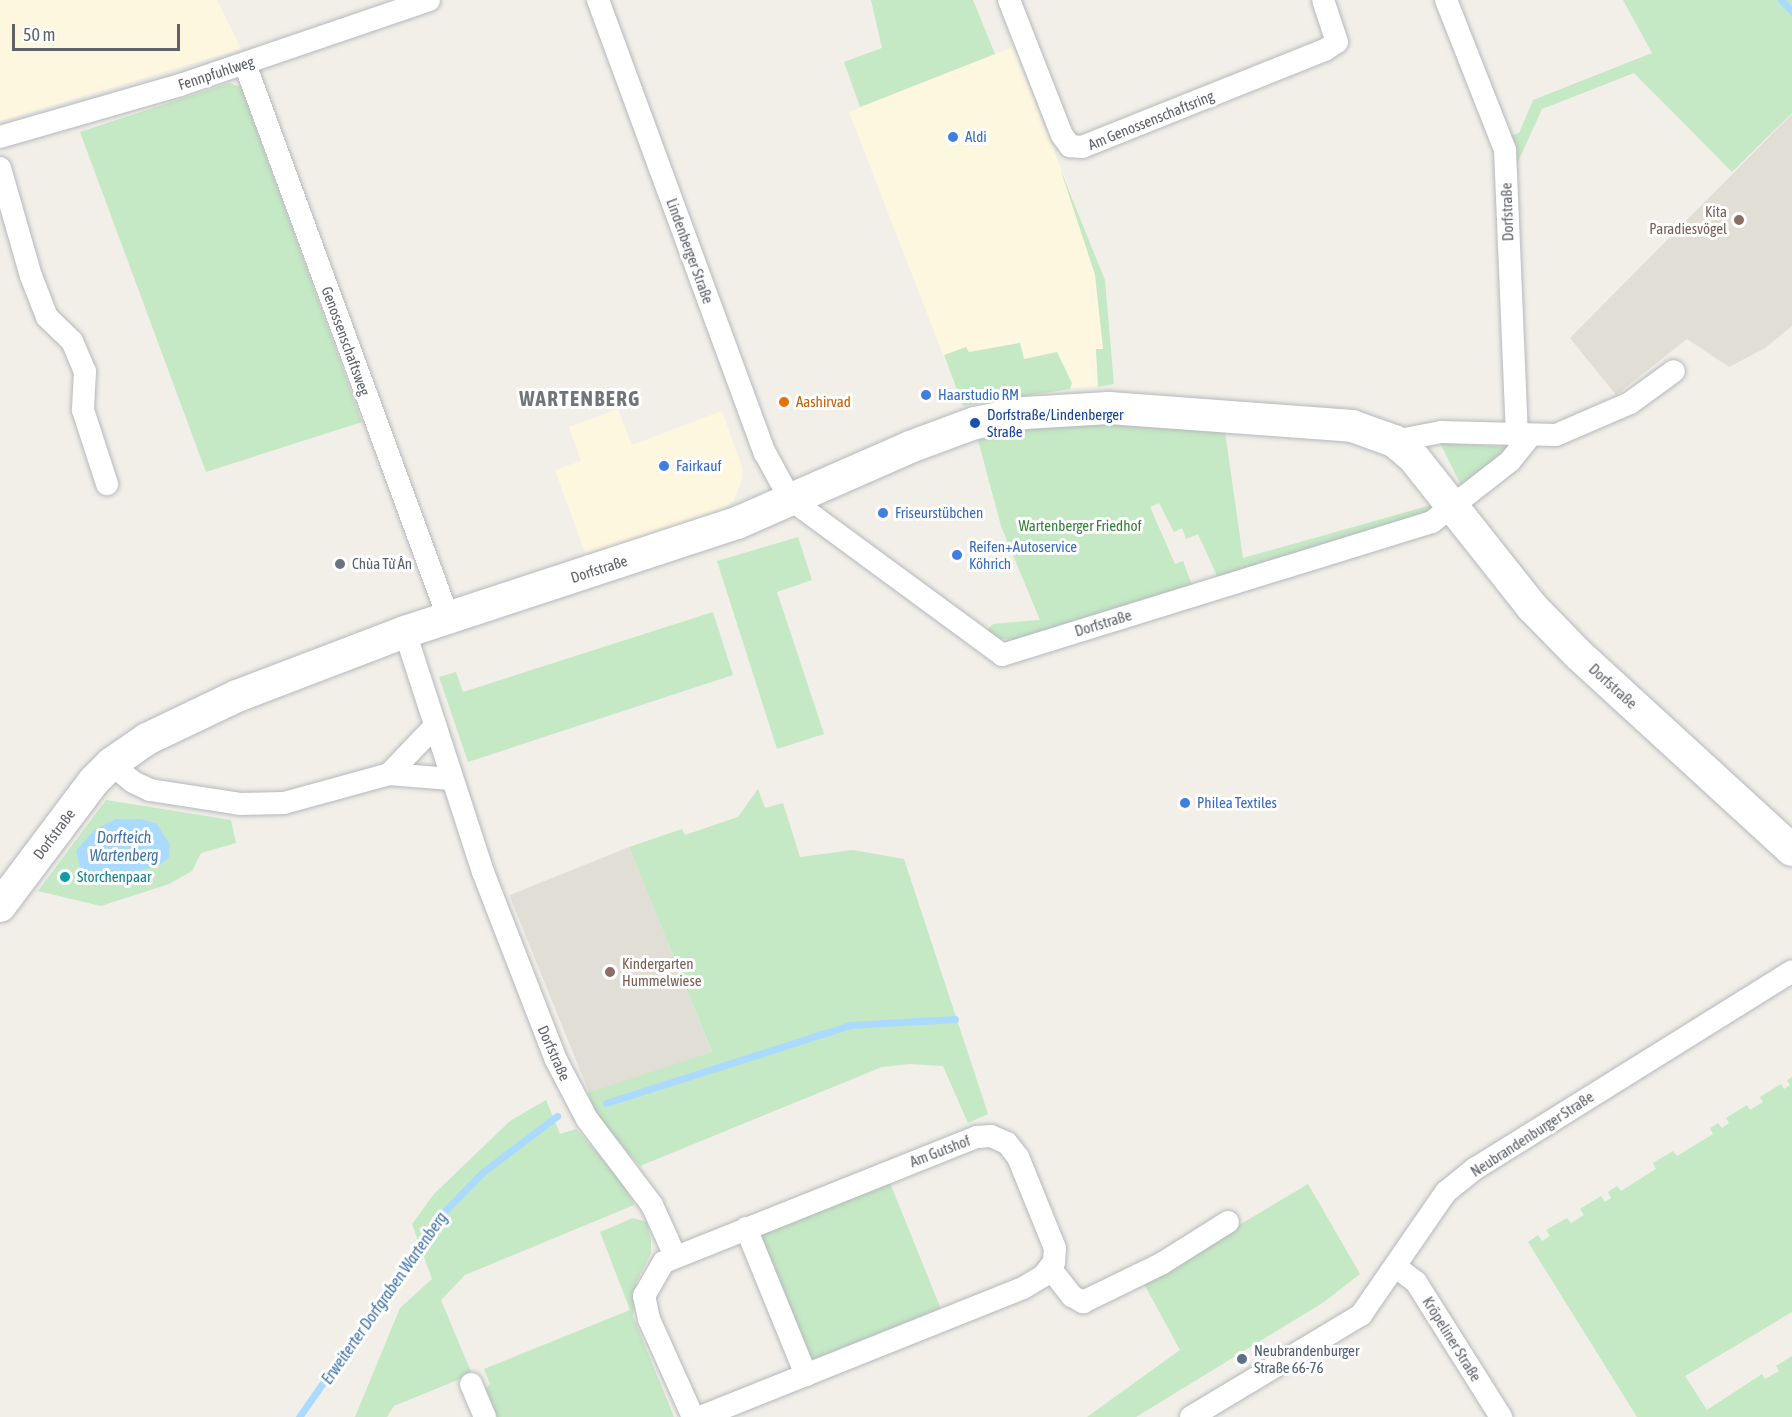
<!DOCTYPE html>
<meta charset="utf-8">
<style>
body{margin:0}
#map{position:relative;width:1792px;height:1417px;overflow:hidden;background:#f1efe8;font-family:"Asap Condensed",sans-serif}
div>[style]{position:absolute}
.commercial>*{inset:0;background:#fef7e0}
.education>*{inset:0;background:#e1ded6;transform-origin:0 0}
.green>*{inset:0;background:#c5e8c5;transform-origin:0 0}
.water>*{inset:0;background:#aadaff}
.stream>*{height:7px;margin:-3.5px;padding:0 3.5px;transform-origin:3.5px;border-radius:3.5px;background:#aadaff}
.roads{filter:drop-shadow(0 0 2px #b5b8bc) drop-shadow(0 0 2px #b5b8bc)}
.minor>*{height:22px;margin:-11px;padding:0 11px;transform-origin:11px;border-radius:11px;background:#fff}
.secondary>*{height:32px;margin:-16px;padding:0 16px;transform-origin:16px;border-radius:16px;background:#fff}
.dots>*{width:16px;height:16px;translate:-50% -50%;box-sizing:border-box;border:3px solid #fff;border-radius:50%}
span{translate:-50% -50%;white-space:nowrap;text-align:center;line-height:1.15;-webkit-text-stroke:6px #fff;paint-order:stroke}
.street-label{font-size:15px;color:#5f6368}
.shop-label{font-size:15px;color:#366cbe}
.left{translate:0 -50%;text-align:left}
.education-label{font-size:15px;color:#785e54}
.right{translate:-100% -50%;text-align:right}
.food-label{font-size:15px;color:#c56008}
.transit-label{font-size:15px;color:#164399}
.park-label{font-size:15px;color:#348238}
.worship-label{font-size:15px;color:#5b616d}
.culture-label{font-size:15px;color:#0d838f}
.service-label{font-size:15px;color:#4e5e75}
.water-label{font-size:16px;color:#4174aa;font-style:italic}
.district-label{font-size:21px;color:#70757a;font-weight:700;letter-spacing:1.5px}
.scale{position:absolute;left:12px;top:24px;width:168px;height:27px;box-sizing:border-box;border:3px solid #5f6368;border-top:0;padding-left:8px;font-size:18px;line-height:21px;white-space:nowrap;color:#5f6368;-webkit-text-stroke:4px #fff;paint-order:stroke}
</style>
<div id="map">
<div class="commercial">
<div style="clip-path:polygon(0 0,217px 0,241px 49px,0 121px)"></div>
<div style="clip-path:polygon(1013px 47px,1105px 280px,1114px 384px,1030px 393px,963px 406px,849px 112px)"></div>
<div style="clip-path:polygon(618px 409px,632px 445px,722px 411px,743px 470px,742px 480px,734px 500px,721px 511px,586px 555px,555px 470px,581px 461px,569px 427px)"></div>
</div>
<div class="education">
<div style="clip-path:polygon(1792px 114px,1792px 326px,1765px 348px,1729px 367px,1687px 339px,1616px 395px,1570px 338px)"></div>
<div style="left:629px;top:847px;width:221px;height:129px;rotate:68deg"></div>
</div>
<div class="green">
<div style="clip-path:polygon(871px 0,973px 0,995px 54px,860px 107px,844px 62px,882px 48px)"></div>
<div style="clip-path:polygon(1623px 0,1792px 0,1792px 113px,1732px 172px,1634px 73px,1542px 109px,1516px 166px,1510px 136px,1519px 133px,1533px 100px,1652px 53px)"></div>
<div style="clip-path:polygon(229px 83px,241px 87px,362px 422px,206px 472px,80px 132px)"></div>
<div style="clip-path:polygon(1060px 168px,1105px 280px,1114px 384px,1098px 387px,1096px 349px,1103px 349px,1095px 275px)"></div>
<div style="clip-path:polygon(1020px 343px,1024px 359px,1057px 352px,1072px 383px,1070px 389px,963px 406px,944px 355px,966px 347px,969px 352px)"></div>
<div style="clip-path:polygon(1034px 422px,1224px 425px,1243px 558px,1431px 505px,1435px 511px,1218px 578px,1198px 534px,1186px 539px,1182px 528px,1174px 532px,1159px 503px,1150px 507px,1175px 564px,1183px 561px,1192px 585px,1013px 640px,996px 638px,987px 630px,993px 624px,1040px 620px,1001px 526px,978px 440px,994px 437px,997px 428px)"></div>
<div style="clip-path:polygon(1440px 443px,1507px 447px,1509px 451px,1462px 487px)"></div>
<div style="clip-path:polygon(798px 537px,812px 580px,777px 592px,824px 734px,777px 749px,717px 561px)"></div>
<div style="clip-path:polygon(713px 612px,733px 675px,468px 762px,439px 677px,456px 672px,463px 692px)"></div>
<div style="clip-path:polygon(758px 789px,765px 808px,783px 803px,800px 857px,853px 850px,904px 859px,988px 1114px,968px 1123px,943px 1066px,909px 1064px,882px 1067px,640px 1166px,597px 1117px,588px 1093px,712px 1052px,629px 847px,682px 829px,685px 835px,738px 817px)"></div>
<div style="clip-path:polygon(106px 800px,231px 820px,236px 843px,201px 853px,192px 871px,169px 884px,101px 906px,38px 891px)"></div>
<div style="clip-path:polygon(1792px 1077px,1792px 1312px,1685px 1376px,1707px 1410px,1762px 1374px,1765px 1379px,1779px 1371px,1776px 1366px,1792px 1356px,1792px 1417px,1637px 1417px,1528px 1242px,1538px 1235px,1542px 1241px,1550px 1236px,1546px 1230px,1567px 1218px,1571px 1223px,1584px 1215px,1580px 1209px,1601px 1196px,1605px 1202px,1611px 1198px,1608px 1192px,1617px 1186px,1621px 1191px,1656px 1169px,1653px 1163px,1673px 1151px,1677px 1156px,1713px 1134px,1710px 1128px,1718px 1123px,1722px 1128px,1729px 1123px,1726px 1118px,1747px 1105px,1750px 1110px,1763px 1102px,1760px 1097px,1781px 1084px,1784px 1089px,1790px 1085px,1787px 1080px)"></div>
<div style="clip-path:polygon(546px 1100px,560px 1134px,576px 1129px,620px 1178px,634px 1205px,465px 1275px,441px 1300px,472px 1374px,394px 1406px,387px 1417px,355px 1417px,400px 1308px,432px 1279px,412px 1224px,434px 1194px,510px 1121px)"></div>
<div style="left:890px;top:1183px;width:135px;height:143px;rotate:68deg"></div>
<div style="clip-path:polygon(1308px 1184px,1360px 1274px,1324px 1302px,1136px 1417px,1087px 1417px,1180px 1350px,1143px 1282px)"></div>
<div style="clip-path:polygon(633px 1218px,647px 1222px,651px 1240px,651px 1253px,636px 1283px,633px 1316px,674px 1417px,494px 1417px,484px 1390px,490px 1384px,484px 1369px,630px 1310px,600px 1232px)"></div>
</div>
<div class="water">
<div style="clip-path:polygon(116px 819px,141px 819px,157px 824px,170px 845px,169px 857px,160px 865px,101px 882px,91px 879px,80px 866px,76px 851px,94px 830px)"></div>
</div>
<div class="stream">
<div style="left:1781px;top:0;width:16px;rotate:45deg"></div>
<div style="left:606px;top:1103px;width:256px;rotate:-17.7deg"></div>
<div style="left:850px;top:1025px;width:105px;rotate:-3.3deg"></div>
<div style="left:299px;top:1417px;width:246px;rotate:-55deg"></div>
<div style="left:440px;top:1216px;width:62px;rotate:-45.7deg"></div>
<div style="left:483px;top:1172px;width:93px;rotate:-37.1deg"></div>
</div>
<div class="roads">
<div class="minor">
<div style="left:598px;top:0;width:483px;rotate:69.8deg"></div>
<div style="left:765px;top:453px;width:52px;rotate:61.5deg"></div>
<div style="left:790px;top:499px;width:263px;rotate:36.3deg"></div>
<div style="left:1002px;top:655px;width:450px;rotate:-17.2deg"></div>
<div style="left:1432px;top:522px;width:99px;rotate:-38deg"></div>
<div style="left:1510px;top:461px;width:33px;rotate:-51deg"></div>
<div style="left:1009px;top:0;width:145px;rotate:68.6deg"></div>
<div style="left:1062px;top:135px;width:14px;rotate:54deg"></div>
<div style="left:1070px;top:146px;width:12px;rotate:5deg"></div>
<div style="left:1082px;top:147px;width:262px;rotate:-21.8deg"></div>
<div style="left:1325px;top:50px;width:14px;rotate:-34deg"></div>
<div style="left:1337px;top:42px;width:44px;rotate:-108.4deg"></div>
<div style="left:1446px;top:0;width:161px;rotate:68.5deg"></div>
<div style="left:1505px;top:150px;width:285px;rotate:87.6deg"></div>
<div style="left:245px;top:64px;width:589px;rotate:69.84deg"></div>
<div style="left:0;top:137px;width:187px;rotate:-16.1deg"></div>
<div style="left:180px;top:85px;width:263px;rotate:-18.8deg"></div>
<div style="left:0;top:168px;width:112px;rotate:74deg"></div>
<div style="left:31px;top:276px;width:44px;rotate:68.7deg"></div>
<div style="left:47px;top:317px;width:35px;rotate:44deg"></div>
<div style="left:72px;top:341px;width:33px;rotate:67deg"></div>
<div style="left:85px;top:371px;width:39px;rotate:93deg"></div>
<div style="left:83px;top:410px;width:78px;rotate:72deg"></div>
<div style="left:1394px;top:441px;width:48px;rotate:-10.8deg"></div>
<div style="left:1441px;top:432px;width:115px;rotate:1.5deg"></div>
<div style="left:1556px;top:435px;width:81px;rotate:-23.4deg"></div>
<div style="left:1630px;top:403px;width:54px;rotate:-36deg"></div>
<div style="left:405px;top:632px;width:252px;rotate:72deg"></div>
<div style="left:483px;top:872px;width:202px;rotate:68.8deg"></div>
<div style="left:556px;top:1060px;width:67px;rotate:62.3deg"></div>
<div style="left:587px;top:1119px;width:108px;rotate:52.9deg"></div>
<div style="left:652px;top:1205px;width:56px;rotate:65.7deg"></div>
<div style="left:111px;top:764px;width:28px;rotate:39deg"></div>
<div style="left:133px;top:782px;width:19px;rotate:25deg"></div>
<div style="left:150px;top:790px;width:91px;rotate:8.8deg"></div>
<div style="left:240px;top:804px;width:44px;rotate:-1.3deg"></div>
<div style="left:284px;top:803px;width:109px;rotate:-15.4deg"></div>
<div style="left:389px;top:774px;width:62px;rotate:4.6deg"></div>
<div style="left:389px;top:774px;width:66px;rotate:-46.2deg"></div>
<div style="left:746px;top:1228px;width:159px;rotate:67.8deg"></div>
<div style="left:1396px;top:1267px;width:25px;rotate:37deg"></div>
<div style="left:1416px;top:1282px;width:160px;rotate:57.8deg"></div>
<div style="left:1050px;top:1268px;width:36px;rotate:52deg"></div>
<div style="left:1072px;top:1296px;width:13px;rotate:29deg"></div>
<div style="left:1083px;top:1302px;width:87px;rotate:-26deg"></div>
<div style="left:1161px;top:1264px;width:79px;rotate:-32.1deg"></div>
<div style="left:471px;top:1384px;width:36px;rotate:67deg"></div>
<div style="left:693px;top:1417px;width:107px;rotate:-114.2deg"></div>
<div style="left:649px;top:1319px;width:24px;rotate:-102deg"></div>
<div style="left:644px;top:1296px;width:39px;rotate:-60deg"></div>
<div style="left:664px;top:1262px;width:337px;rotate:-21.8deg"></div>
<div style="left:977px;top:1137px;width:14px;rotate:-4deg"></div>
<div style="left:991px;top:1136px;width:17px;rotate:24deg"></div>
<div style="left:1007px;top:1143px;width:18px;rotate:52deg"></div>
<div style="left:1018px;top:1157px;width:98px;rotate:67.9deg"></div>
<div style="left:1055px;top:1248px;width:14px;rotate:94deg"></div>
<div style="left:1054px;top:1262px;width:18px;rotate:128deg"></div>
<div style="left:1043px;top:1276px;width:23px;rotate:149deg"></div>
<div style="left:1023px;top:1288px;width:348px;rotate:158.2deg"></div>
<div style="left:1191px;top:1417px;width:198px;rotate:-31deg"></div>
<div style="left:1361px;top:1315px;width:150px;rotate:-55.4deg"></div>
<div style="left:1446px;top:1192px;width:38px;rotate:-39deg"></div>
<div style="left:1476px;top:1168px;width:372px;rotate:-31.9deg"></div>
</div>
<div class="secondary">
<div style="left:0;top:906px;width:156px;rotate:-53.1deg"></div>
<div style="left:94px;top:781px;width:24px;rotate:-45deg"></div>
<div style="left:111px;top:764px;width:44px;rotate:-34.8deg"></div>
<div style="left:147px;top:739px;width:100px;rotate:-25.5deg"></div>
<div style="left:237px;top:696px;width:180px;rotate:-20.9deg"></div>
<div style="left:405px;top:632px;width:349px;rotate:-18.2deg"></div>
<div style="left:737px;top:523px;width:189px;rotate:-23.7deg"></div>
<div style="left:910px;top:447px;width:69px;rotate:-20.3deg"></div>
<div style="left:975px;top:423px;width:51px;rotate:-11.3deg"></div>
<div style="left:1025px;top:413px;width:84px;rotate:-3.4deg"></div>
<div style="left:1109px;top:408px;width:244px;rotate:4.2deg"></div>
<div style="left:1352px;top:426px;width:45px;rotate:19.7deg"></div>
<div style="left:1394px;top:441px;width:26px;rotate:40deg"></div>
<div style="left:1414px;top:458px;width:190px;rotate:51.6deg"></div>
<div style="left:1532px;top:607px;width:66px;rotate:45.6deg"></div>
<div style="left:1578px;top:654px;width:290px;rotate:42.5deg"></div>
</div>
</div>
<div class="dots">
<div style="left:953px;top:137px;background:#3f7fe0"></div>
<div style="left:1739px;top:220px;background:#8d6e63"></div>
<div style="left:926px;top:395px;background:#3f7fe0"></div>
<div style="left:784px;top:402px;background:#e8710a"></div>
<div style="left:975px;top:423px;background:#1a4fb4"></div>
<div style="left:664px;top:466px;background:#3f7fe0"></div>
<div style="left:883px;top:513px;background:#3f7fe0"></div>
<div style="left:957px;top:555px;background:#3f7fe0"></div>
<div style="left:340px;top:564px;background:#6b7280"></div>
<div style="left:1185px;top:803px;background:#3f7fe0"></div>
<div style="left:65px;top:877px;background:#0f9aa8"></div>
<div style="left:610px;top:972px;background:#8d6e63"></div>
<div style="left:1242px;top:1359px;background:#5c6f8a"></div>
</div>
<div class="street-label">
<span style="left:216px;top:73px;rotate:-18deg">Fennpfuhlweg</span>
<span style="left:1151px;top:120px;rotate:-22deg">Am Genossenschaftsring</span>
<span style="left:1507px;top:212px;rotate:-92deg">Dorfstraße</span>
<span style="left:690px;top:251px;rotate:70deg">Lindenberger Straße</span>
<span style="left:346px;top:341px;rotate:70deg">Genossenschaftsweg</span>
<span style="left:599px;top:569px;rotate:-18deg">Dorfstraße</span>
<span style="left:1103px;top:623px;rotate:-17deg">Dorfstraße</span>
<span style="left:1613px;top:686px;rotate:42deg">Dorfstraße</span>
<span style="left:54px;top:834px;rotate:-53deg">Dorfstraße</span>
<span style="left:554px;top:1053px;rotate:66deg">Dorfstraße</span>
<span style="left:1532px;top:1134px;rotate:-33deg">Neubrandenburger Straße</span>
<span style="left:940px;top:1151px;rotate:-21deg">Am Gutshof</span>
<span style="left:1452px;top:1339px;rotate:58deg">Kröpeliner Straße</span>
</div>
<div class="shop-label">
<span class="left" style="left:965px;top:137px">Aldi</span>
<span class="left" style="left:938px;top:395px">Haarstudio RM</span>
<span class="left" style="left:676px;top:466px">Fairkauf</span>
<span class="left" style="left:895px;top:513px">Friseurstübchen</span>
<span class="left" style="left:969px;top:555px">Reifen+Autoservice<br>Köhrich</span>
<span class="left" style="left:1197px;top:803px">Philea Textiles</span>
</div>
<div class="education-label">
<span class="right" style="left:1727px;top:220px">Kita<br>Paradiesvögel</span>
<span class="left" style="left:622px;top:972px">Kindergarten<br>Hummelwiese</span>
</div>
<div class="food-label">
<span class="left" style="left:796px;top:402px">Aashirvad</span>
</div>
<div class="transit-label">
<span class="left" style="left:987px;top:423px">Dorfstraße/Lindenberger<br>Straße</span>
</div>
<div class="park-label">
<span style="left:1080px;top:526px">Wartenberger Friedhof</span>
</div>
<div class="worship-label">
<span class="left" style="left:352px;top:564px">Chùa Từ Ân</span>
</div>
<div class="culture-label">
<span class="left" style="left:77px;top:877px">Storchenpaar</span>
</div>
<div class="service-label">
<span class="left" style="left:1254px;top:1359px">Neubrandenburger<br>Straße 66-76</span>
</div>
<div class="water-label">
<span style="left:124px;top:846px">Dorfteich<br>Wartenberg</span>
<span style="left:384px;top:1298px;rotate:-55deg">Erweiterter Dorfgraben Wartenberg</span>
</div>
<div class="district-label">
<span style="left:580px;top:398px">WARTENBERG</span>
</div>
<div class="scale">50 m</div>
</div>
